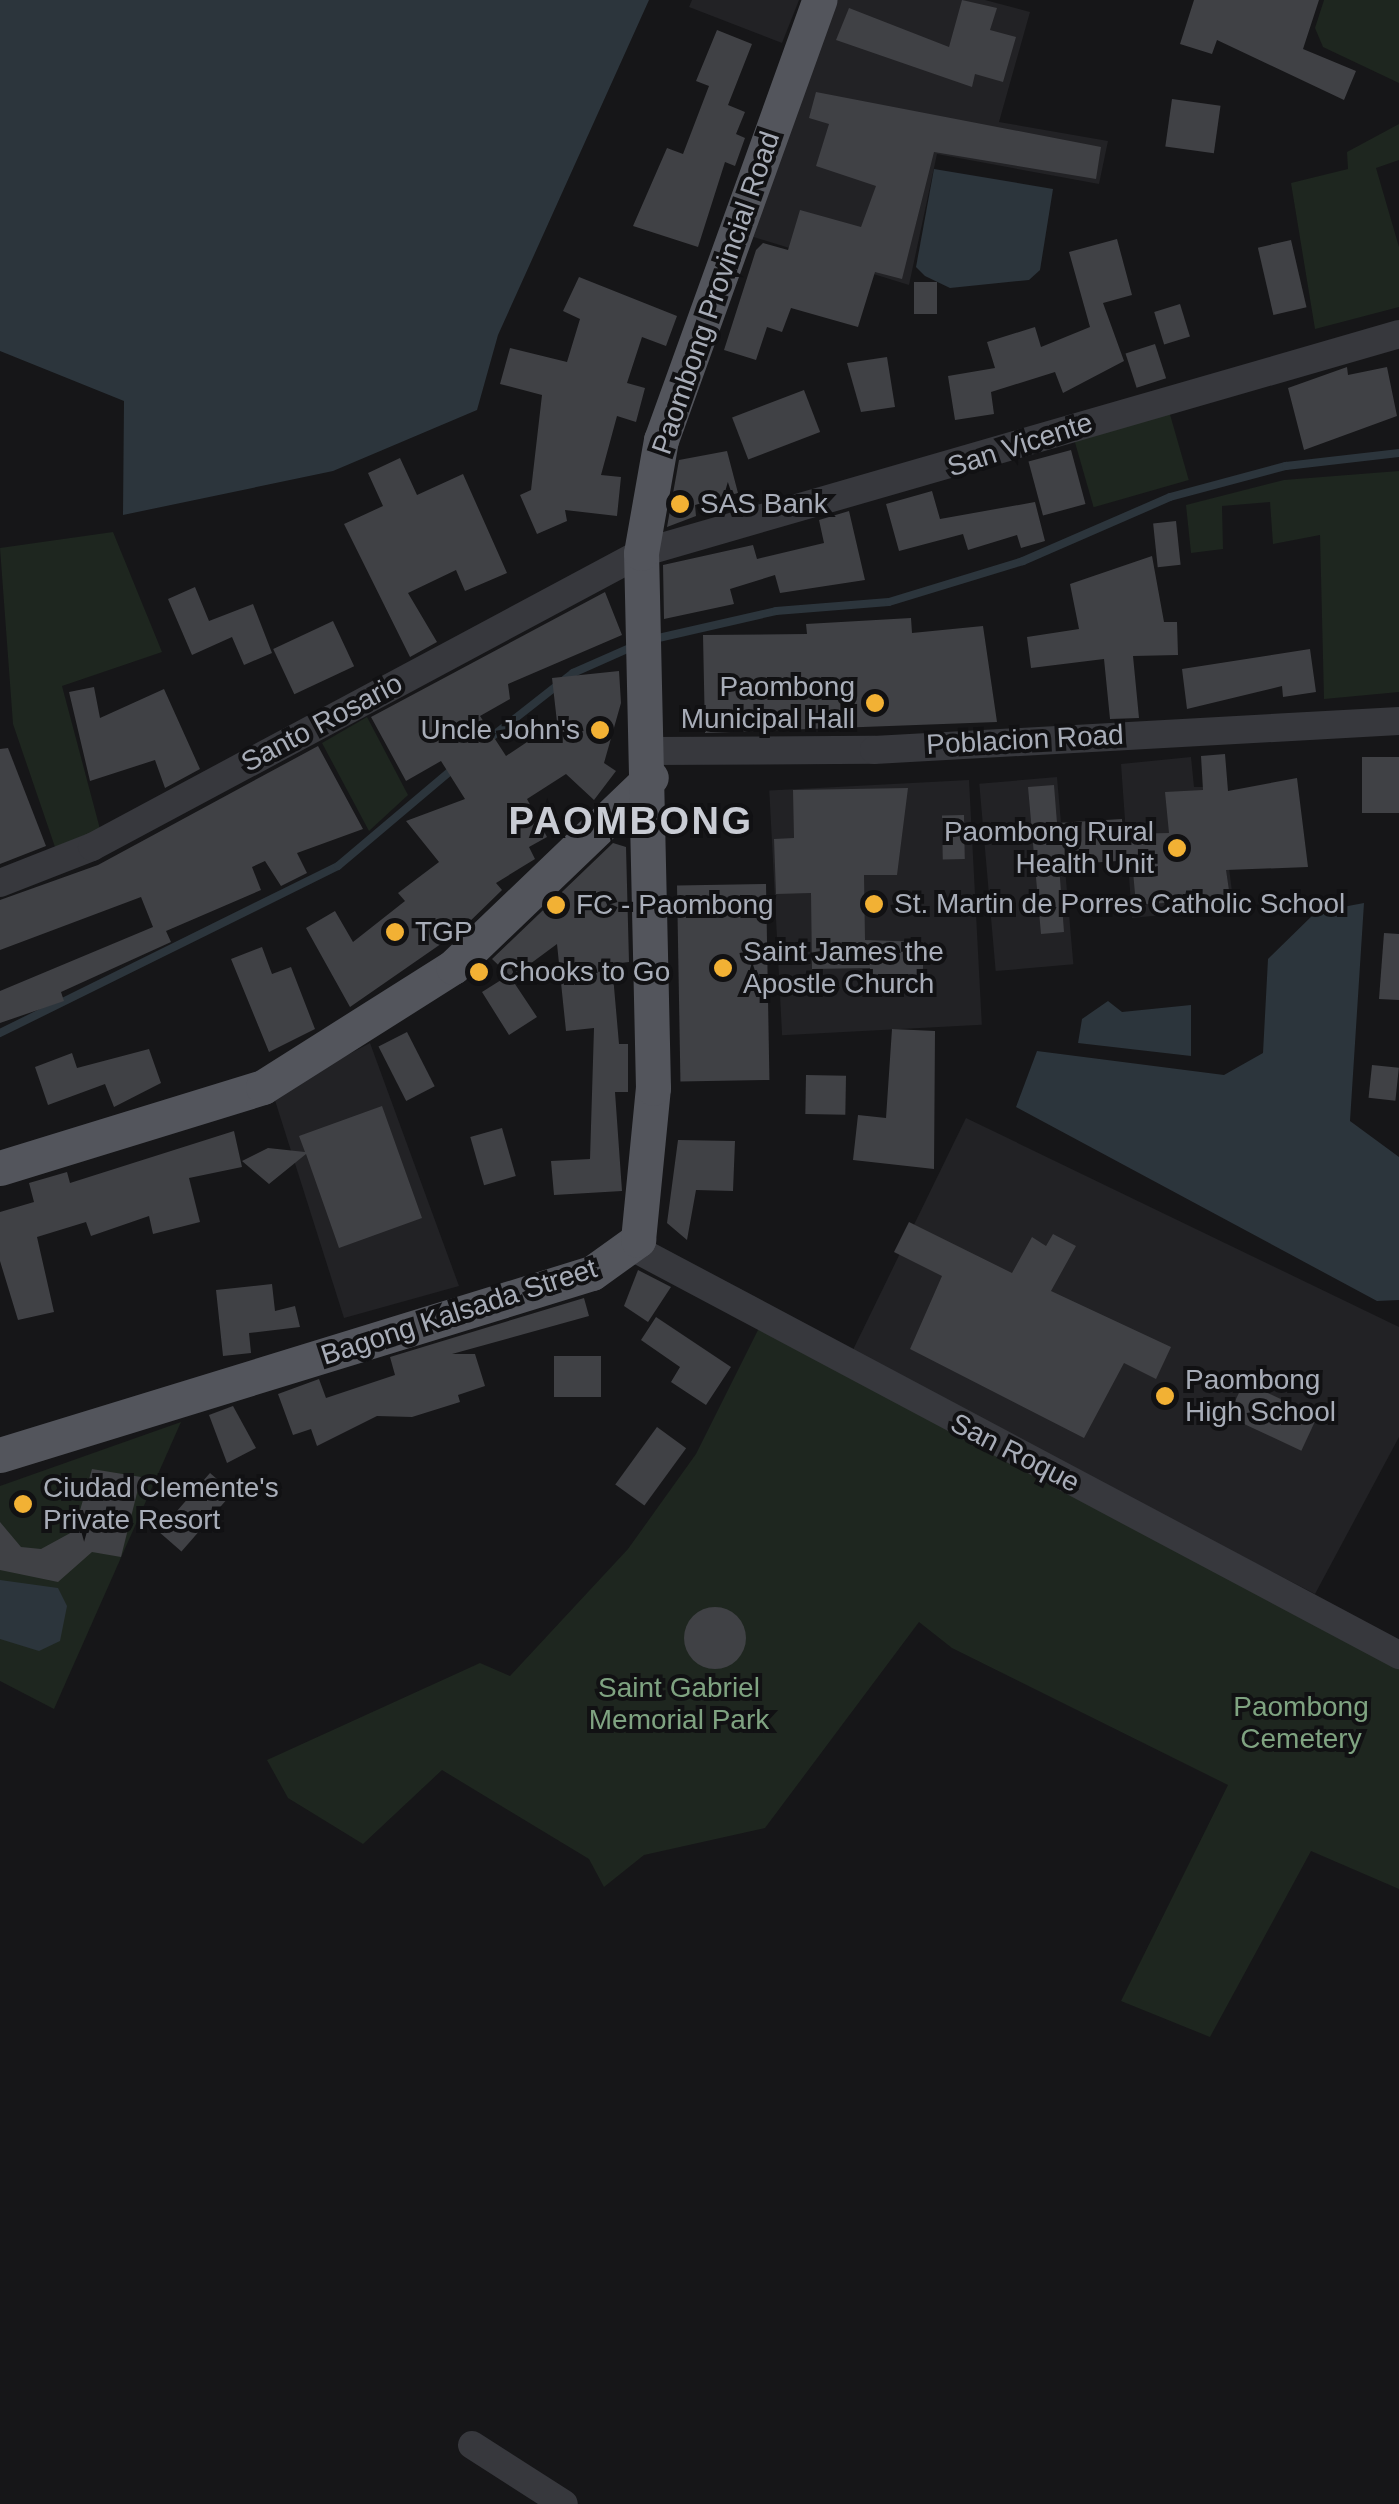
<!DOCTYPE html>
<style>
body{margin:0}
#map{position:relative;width:1399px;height:2504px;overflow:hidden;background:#161618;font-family:Helvetica,sans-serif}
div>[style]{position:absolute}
.built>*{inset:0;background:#222225;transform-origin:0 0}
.green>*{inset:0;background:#1e261f;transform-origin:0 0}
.water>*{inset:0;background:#2c353c}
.stream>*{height:8px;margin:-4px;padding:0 4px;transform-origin:4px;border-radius:4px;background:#2c353c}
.building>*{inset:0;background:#404145;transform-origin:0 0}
.round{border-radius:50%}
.minor>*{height:28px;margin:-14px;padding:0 14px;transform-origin:14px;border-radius:14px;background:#37383d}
.major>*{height:35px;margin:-17.5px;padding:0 17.5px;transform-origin:17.5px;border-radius:17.5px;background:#53555c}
.dots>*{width:28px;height:28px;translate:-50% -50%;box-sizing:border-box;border:5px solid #111113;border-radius:50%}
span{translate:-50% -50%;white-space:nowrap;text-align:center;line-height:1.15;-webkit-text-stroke:8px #111113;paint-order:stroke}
.street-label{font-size:28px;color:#a8adb8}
.poi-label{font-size:28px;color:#a8adb8}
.left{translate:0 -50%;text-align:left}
.right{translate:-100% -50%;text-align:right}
.park-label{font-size:28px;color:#7fa381}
.district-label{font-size:38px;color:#c9ccd4;font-weight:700;letter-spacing:2.5px}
</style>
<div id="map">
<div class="built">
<div style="clip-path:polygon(692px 0,799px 0,782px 43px,689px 7px)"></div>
<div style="clip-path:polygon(833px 0,985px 0,1030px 12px,999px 122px,1108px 141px,1099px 184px,937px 154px,909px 285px,744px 234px)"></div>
<div style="clip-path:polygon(1191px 757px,1194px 787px,1219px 787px,1234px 908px,1132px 918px,1121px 764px)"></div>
<div style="left:1057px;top:777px;width:188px;height:78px;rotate:85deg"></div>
<div style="left:969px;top:780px;width:245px;height:200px;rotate:87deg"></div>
<div style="clip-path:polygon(370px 1043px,459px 1286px,344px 1318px,273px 1094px)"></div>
<div style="clip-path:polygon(966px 1118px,1399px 1327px,1399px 1437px,1315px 1594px,851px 1354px)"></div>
</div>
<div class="green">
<div style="clip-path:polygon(1324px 0,1399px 0,1399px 83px,1323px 47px,1315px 28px)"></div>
<div style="clip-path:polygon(1399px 124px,1399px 160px,1376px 168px,1399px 247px,1399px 307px,1315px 329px,1291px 183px,1348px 169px,1347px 152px)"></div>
<div style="left:1167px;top:404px;width:79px;height:99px;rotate:74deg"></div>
<div style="clip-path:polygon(1399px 471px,1399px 692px,1324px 699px,1320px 535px,1273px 544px,1270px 502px,1222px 506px,1223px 549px,1191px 553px,1186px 505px,1284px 480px)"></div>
<div style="clip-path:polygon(113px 532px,162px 652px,62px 686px,100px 829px,55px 847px,13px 724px,0 548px)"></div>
<div style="clip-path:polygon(367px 717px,408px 795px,369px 831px,322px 743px)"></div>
<div style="clip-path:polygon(759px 1328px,1399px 1664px,1399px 1889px,1311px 1851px,1210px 2037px,1121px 2001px,1228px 1785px,952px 1648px,919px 1622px,765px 1828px,644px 1855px,604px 1887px,589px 1859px,442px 1770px,363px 1844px,288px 1798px,267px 1760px,480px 1663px,510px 1676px,628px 1549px,696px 1454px)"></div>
<div style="clip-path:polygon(181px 1422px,54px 1709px,0 1681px,0 1486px)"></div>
</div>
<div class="water">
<div style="clip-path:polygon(0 0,649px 0,498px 335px,477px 410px,333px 471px,123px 515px,124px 401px,0 351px)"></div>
<div style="clip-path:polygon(934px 169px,1053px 189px,1040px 270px,1029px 280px,950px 288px,925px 276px,916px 267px)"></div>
<div style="clip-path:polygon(1364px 903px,1350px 1121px,1399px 1157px,1399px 1300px,1377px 1301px,1016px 1107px,1037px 1051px,1224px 1075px,1263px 1053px,1268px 959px,1316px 912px)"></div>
<div style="clip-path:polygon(1108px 1001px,1122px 1012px,1191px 1005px,1191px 1056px,1078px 1043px,1082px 1019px)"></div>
<div style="clip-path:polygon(0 1580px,58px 1588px,67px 1606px,60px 1641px,39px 1651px,0 1639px)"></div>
</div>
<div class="stream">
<div style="left:654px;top:639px;width:125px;rotate:-12.9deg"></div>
<div style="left:776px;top:611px;width:113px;rotate:-4.6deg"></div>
<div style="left:889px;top:602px;width:140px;rotate:-17deg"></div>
<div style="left:1023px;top:561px;width:160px;rotate:-23.5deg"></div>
<div style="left:1170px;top:497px;width:120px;rotate:-15deg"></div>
<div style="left:1286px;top:466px;width:114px;rotate:-6.6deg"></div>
<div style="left:485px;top:742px;width:112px;rotate:-38.1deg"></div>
<div style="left:573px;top:673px;width:64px;rotate:-23.8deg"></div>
<div style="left:0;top:1033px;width:377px;rotate:-26.3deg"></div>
<div style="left:338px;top:866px;width:153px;rotate:-40.2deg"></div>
</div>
<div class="building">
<div style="clip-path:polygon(962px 0,997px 8px,990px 30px,1016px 37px,1003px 82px,975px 74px,972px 87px,836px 40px,849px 8px,949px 47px)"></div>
<div style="clip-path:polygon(1194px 0,1319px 0,1303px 49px,1356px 71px,1344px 100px,1217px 40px,1212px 54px,1180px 44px)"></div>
<div style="clip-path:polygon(717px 30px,752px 44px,728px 105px,745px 112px,736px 134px,745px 138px,735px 166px,725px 162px,698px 247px,633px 226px,667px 148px,683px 154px,709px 86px,696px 81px)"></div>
<div style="clip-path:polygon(816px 92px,1101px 147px,1096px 179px,934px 152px,902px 279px,875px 272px,858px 327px,791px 308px,782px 332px,767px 327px,756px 360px,724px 350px,756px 250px,763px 243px,788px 250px,800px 210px,861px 227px,876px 186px,816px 166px,829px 124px,809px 118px)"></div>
<div style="left:1172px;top:99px;width:49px;height:48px;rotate:8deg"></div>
<div style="clip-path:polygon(1117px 239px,1132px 295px,1103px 303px,1124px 361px,1063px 393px,1055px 372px,991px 392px,994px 414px,955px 420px,948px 376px,995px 368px,987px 342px,1035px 327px,1041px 347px,1090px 327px,1069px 252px)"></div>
<div style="left:1291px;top:240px;width:69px;height:34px;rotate:77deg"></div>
<div style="clip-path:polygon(579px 277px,677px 316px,666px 346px,642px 337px,627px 383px,645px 388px,636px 422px,617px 416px,601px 475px,621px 477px,617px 516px,565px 510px,567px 521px,537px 534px,520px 495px,531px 490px,542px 395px,500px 384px,510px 348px,567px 362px,580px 319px,563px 311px)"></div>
<div style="left:914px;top:282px;width:23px;height:32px"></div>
<div style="left:1180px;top:304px;width:34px;height:27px;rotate:73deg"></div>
<div style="left:1155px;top:344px;width:36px;height:31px;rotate:72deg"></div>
<div style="clip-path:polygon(887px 357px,895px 407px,861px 412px,847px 363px)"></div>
<div style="clip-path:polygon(1347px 367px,1348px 375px,1387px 367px,1397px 416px,1304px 450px,1288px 388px)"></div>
<div style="left:804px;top:390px;width:45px;height:77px;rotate:69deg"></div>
<div style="left:1071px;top:450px;width:56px;height:44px;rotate:75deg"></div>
<div style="clip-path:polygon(727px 451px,738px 493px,695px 505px,696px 516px,667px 527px,679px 460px)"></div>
<div style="clip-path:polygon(400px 458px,417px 495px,463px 474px,507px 573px,465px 591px,456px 570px,408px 593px,437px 642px,410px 657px,344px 524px,383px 506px,368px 473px)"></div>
<div style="clip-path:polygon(932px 491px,940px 519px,1035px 502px,1045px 541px,1021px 548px,1017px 535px,968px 550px,963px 534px,899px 551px,886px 504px)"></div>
<div style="clip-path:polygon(849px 511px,865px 580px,780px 593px,775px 575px,730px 589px,734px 604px,664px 619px,663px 565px,753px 545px,757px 559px,824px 543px,819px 520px)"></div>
<div style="left:1176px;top:521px;width:44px;height:23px;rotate:84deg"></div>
<div style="clip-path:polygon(1152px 556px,1164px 622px,1177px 622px,1178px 655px,1133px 656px,1139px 718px,1110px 719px,1104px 659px,1031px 668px,1027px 637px,1079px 629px,1070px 584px)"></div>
<div style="clip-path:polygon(195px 587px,209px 621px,253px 604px,272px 653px,244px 665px,232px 637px,192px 655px,168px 599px)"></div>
<div style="clip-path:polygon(605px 592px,622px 635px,508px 684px,510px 699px,480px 716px,506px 756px,557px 722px,552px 678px,619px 671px,621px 703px,604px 763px,616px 771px,594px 800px,566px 774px,527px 799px,547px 837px,529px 847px,535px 859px,496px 883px,502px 890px,461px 930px,350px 1007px,306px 928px,335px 911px,353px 942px,405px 901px,398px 893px,439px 862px,406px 821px,465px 799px,441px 761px,406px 781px,371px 717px)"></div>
<div style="clip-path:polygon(911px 618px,912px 633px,983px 626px,997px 722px,705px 733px,703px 635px,807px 634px,806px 624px)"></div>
<div style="left:333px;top:621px;width:50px;height:66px;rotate:65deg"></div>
<div style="clip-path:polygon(1310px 649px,1316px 692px,1283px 697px,1282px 686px,1187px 709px,1182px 669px)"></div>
<div style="clip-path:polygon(94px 687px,100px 718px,164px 689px,200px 769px,165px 788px,155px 760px,90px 781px,69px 692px)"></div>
<div style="clip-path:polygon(318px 746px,363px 829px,297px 853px,307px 873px,281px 886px,265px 861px,252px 867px,261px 890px,166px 931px,171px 942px,61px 992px,64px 1001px,0 1023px,0 991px,153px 927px,141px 897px,0 950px,0 900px,98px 865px)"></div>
<div style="clip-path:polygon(8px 748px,46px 846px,0 864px,0 749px)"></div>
<div style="clip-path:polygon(1225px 754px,1228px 791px,1297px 778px,1308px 867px,1226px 870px,1231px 904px,1178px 911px,1177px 902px,1136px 905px,1132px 860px,1059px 865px,1064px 932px,1041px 934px,1028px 787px,1054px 785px,1057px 823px,1122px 819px,1123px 834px,1169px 833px,1165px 792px,1203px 790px,1201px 756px)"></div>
<div style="left:1399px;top:757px;width:56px;height:37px;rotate:90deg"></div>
<div style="clip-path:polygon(908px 788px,897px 875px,864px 875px,865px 940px,924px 942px,922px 992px,869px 991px,870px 968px,812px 969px,811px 893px,776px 894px,774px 839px,794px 838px,793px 790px)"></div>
<div style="left:964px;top:815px;width:44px;height:22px;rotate:89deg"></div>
<div style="clip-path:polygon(613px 843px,626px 847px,629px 962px,612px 964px,619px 1044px,628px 1044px,628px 1092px,615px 1092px,622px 1191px,554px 1195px,551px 1161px,590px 1159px,594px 1028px,566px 1031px,557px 944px,511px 978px,537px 1017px,509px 1035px,482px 992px,509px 975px,492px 959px)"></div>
<div style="left:766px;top:884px;width:196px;height:89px;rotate:89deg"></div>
<div style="clip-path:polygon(1384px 933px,1399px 934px,1399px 1000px,1379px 999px)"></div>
<div style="clip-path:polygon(262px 947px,272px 974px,291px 967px,315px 1029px,269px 1052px,231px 959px)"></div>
<div style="clip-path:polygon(892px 1029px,935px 1031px,934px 1169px,853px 1160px,858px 1115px,886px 1118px)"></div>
<div style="left:407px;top:1032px;width:61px;height:32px;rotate:63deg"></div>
<div style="clip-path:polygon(149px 1049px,161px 1083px,114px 1107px,105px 1084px,48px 1105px,35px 1067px,72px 1053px,77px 1068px)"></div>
<div style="left:1372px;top:1065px;width:27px;height:33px;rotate:6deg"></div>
<div style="left:806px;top:1075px;width:40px;height:39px;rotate:1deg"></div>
<div style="clip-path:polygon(382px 1106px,422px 1218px,339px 1248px,306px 1154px,269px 1184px,242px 1161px,268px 1148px,305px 1152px,299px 1136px)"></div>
<div style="left:502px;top:1128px;width:50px;height:33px;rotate:74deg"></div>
<div style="clip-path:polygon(234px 1131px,242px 1167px,189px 1178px,200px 1222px,153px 1234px,149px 1216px,91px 1236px,86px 1222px,37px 1237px,54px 1312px,18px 1320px,0 1261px,0 1212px,34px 1202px,29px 1183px,67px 1172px,70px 1183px)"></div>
<div style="clip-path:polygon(678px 1140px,735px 1141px,733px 1191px,696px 1190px,687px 1240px,667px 1223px)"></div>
<div style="clip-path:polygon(909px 1222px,1012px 1273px,1032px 1237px,1046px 1246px,1053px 1234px,1076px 1246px,1051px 1291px,1171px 1347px,1156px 1379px,1124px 1363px,1084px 1438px,910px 1349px,942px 1276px,894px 1252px)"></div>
<div style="clip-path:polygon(638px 1270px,671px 1287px,648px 1322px,624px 1306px)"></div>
<div style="clip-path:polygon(272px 1284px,275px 1311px,295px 1306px,300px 1327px,249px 1333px,251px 1353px,223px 1356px,216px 1290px)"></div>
<div style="clip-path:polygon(584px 1298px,589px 1316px,452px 1354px,475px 1354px,485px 1386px,458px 1395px,460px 1402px,412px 1417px,377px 1416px,317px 1446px,311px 1429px,293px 1435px,278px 1394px,319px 1379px,326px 1398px,395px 1375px,390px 1357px)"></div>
<div style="clip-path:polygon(656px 1317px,731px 1367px,706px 1405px,671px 1382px,680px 1367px,641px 1340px)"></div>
<div style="left:554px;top:1356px;width:47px;height:41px"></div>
<div style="left:1244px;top:1382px;width:81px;height:38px;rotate:25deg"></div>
<div style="clip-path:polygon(233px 1406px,256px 1448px,227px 1463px,209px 1415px)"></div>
<div style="left:657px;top:1427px;width:36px;height:71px;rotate:36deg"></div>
<div style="clip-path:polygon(92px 1469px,141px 1477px,121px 1557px,92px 1552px,58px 1582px,0 1570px,0 1522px,21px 1547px,41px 1549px,74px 1531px)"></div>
<div style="left:210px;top:1473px;width:30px;height:78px;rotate:41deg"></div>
<div class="round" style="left:684px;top:1607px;width:62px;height:62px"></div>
</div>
<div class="minor">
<div style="left:650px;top:751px;width:224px;rotate:-0.3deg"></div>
<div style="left:874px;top:750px;width:526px;rotate:-3.16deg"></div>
<div style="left:0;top:883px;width:99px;rotate:-21.4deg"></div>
<div style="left:92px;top:847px;width:623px;rotate:-28.17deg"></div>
<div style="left:641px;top:553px;width:789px;rotate:-16.11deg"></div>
<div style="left:632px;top:1247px;width:869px;rotate:28.01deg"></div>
<div style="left:472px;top:2445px;width:109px;rotate:32.7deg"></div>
</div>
<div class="major">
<div style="left:0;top:1168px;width:275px;rotate:-17.1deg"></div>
<div style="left:263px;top:1087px;width:225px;rotate:-32.3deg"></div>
<div style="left:453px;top:967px;width:274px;rotate:-43.8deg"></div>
<div style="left:0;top:1455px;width:619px;rotate:-17.09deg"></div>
<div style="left:592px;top:1273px;width:57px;rotate:-35.7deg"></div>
<div style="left:638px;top:1240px;width:153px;rotate:-84.4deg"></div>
<div style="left:653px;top:1088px;width:535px;rotate:-91.28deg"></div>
<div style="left:641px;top:553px;width:115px;rotate:-80deg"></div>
<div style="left:661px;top:440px;width:468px;rotate:-70.2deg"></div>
</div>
<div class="dots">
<div style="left:680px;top:504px;background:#f2b134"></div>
<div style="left:875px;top:703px;background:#f2b134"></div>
<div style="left:600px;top:730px;background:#f2b134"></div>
<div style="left:1177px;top:848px;background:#f2b134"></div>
<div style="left:874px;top:904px;background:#f2b134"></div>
<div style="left:556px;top:905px;background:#f2b134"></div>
<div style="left:395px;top:932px;background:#f2b134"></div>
<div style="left:723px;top:968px;background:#f2b134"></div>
<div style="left:479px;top:972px;background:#f2b134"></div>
<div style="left:1165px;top:1396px;background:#f2b134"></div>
<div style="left:23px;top:1504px;background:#f2b134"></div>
</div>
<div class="street-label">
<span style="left:716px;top:293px;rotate:-71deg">Paombong Provincial Road</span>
<span style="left:1020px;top:445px;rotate:-18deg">San Vicente</span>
<span style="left:322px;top:723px;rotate:-28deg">Santo Rosario</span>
<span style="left:1025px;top:740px;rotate:-3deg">Poblacion Road</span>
<span style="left:459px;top:1312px;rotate:-18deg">Bagong Kalsada Street</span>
<span style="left:1015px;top:1453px;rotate:27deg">San Roque</span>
</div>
<div class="poi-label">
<span class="left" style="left:700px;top:504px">SAS Bank</span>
<span class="right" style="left:855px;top:703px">Paombong<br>Municipal Hall</span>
<span class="right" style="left:580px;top:730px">Uncle John's</span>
<span class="right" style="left:1154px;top:848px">Paombong Rural<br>Health Unit</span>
<span class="left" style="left:894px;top:904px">St. Martin de Porres Catholic School</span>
<span class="left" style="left:576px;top:905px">FC - Paombong</span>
<span class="left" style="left:415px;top:932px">TGP</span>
<span class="left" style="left:743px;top:968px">Saint James the<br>Apostle Church</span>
<span class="left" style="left:499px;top:972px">Chooks to Go</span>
<span class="left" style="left:1185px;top:1396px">Paombong<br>High School</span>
<span class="left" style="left:43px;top:1504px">Ciudad Clemente's<br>Private Resort</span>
</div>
<div class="park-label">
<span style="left:679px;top:1704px">Saint Gabriel<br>Memorial Park</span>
<span style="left:1301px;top:1723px">Paombong<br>Cemetery</span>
</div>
<div class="district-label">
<span style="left:631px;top:822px">PAOMBONG</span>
</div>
</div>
